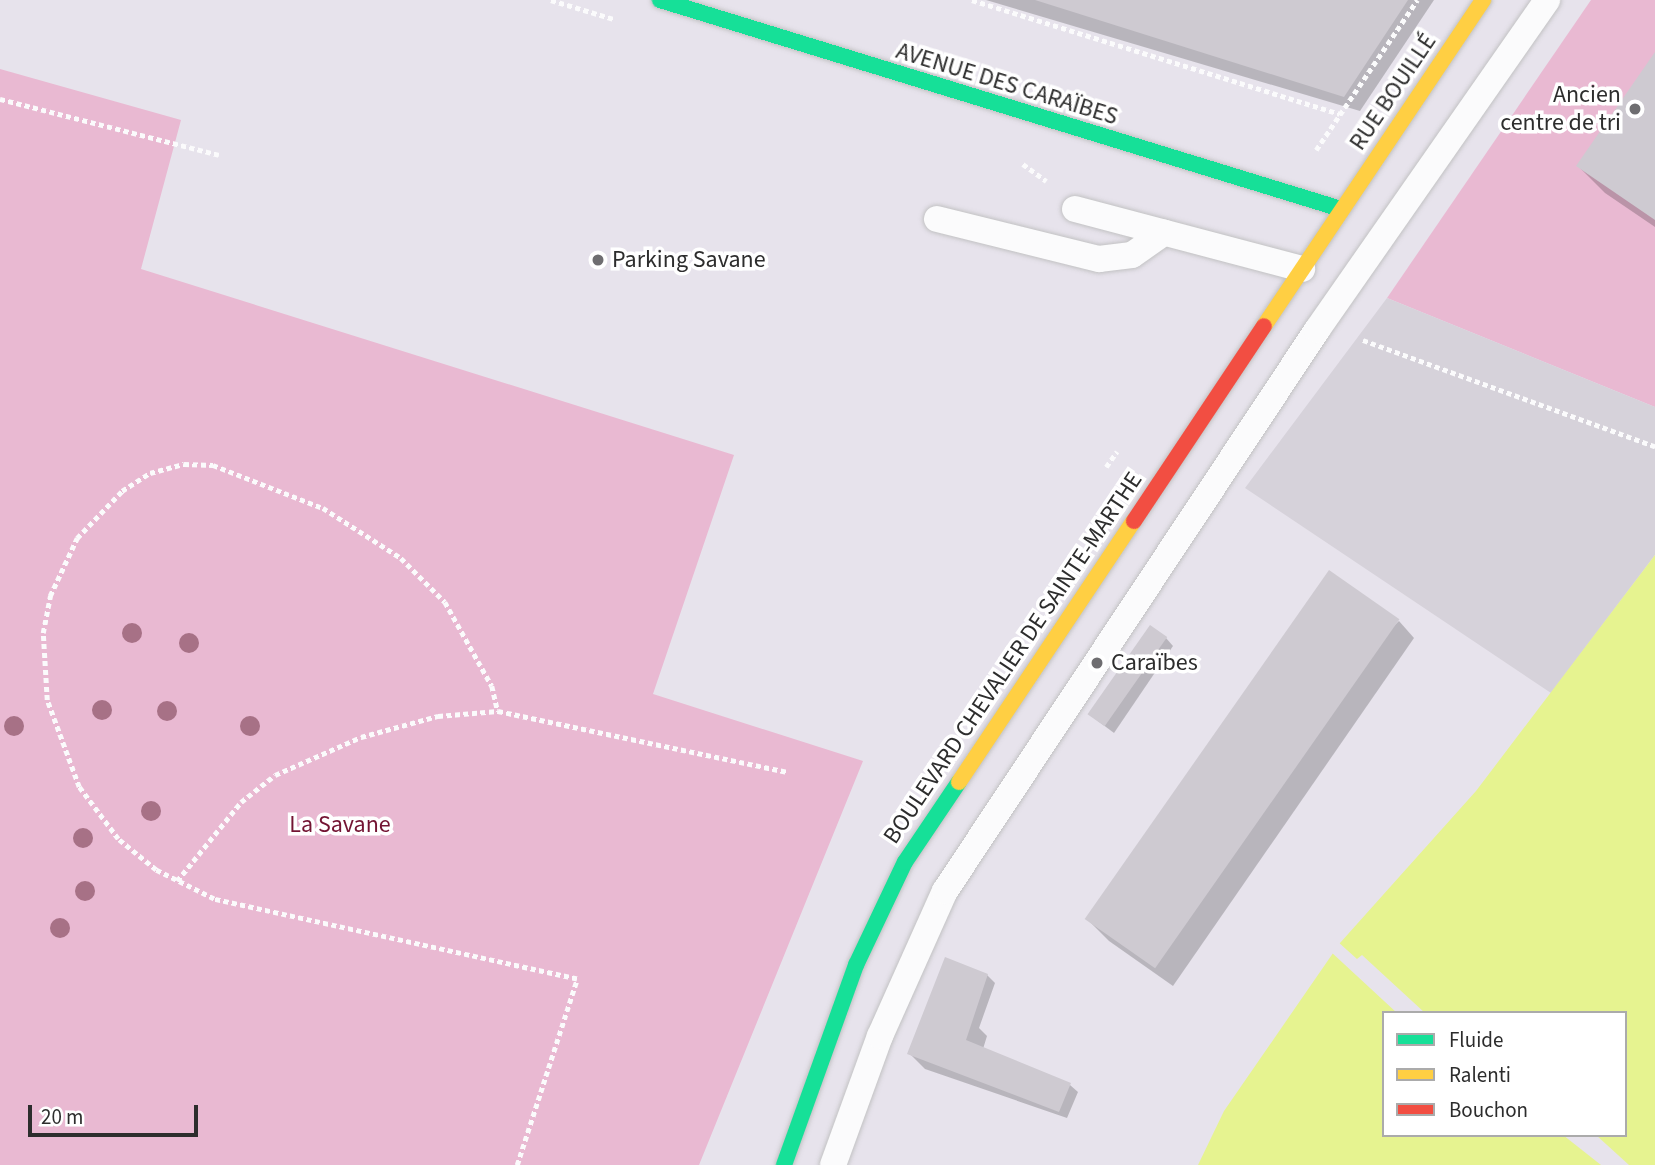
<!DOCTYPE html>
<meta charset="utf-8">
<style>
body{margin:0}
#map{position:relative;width:1655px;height:1165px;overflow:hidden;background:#e7e3ec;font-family:"Source Sans 3",sans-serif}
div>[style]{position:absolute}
.green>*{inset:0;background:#e9b9d2}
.plaza>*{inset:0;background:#d6d2da}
.water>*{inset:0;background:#e6f390}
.pier>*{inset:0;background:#e7e3ec}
.shadow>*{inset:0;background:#0003}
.building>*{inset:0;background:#cecad1;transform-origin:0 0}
.path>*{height:4.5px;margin-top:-2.25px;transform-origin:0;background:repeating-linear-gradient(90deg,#fbfbfc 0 5px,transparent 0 8.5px)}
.roads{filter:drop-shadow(0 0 2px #c2c2c3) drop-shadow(0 0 2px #c2c2c3)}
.lane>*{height:26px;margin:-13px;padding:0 13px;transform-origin:13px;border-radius:13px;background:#fbfbfc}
.fast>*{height:16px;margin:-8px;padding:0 8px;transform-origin:8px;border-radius:8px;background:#16e098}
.slow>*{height:16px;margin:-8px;padding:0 8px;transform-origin:8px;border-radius:8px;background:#ffcf43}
.jam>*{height:16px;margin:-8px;padding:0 8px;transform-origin:8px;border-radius:8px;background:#f24e42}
.trees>*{width:20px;height:20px;margin:-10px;border-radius:50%;background:#a77186}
.dots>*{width:19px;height:19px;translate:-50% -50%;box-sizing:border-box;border:4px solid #fff;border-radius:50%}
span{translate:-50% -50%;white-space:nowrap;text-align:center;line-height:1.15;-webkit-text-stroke:7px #fff;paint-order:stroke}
.street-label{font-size:24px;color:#2d2d2d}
.poi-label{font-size:24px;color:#2d2d2d}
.right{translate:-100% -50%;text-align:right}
.left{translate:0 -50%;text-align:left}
.park-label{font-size:24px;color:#731433}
.legend{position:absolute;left:1382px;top:1011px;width:245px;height:126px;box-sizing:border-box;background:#fff;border:2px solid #ababab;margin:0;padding:9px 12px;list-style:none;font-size:21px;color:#2d2d2d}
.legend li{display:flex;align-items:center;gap:14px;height:35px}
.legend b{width:35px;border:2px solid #ababab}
.scale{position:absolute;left:28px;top:1105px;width:170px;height:32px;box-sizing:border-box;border:4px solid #2d2d2d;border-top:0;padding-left:9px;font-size:21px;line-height:24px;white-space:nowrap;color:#2d2d2d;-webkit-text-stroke:5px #fff;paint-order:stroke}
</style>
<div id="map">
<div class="green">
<div style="clip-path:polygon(1591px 0,1655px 0,1655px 407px,1387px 298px)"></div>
<div style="clip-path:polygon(0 69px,181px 120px,141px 269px,734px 455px,653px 694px,863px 761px,699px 1165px,0 1165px)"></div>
</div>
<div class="plaza">
<div style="clip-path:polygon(1387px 298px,1655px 407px,1655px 555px,1551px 693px,1245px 488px)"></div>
</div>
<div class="water">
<div style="clip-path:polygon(evenodd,1655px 555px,1655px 1165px,1198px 1165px,1224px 1111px,1340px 943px,1476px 791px,1655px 555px,1384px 1013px,1625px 1013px,1625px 1135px,1384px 1135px,1384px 1013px)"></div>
</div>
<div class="pier">
<div style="clip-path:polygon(1337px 941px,1357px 959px,1362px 955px,1425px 1013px,1397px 1013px,1330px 951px)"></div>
<div style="clip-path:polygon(1563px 1135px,1596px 1135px,1629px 1165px,1601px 1165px)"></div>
</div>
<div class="shadow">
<div style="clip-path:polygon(986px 0,1434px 0,1360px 111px)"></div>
<div style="clip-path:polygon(1655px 55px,1655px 227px,1605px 193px,1578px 166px)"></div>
<div style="clip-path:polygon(1399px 621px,1414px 638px,1173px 986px,1109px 941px,1087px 919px)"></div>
<div style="clip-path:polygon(1166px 638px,1173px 646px,1114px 733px,1090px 715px)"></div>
<div style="clip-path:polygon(987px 975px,995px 983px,979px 1028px,987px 1036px,983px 1049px,1070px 1085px,1078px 1092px,1067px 1118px,925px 1069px,909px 1053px)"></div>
</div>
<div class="building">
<div style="clip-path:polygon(1035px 0,1408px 0,1344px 97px)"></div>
<div style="clip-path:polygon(1655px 52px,1655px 220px,1576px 166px)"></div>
<div style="left:1329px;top:570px;width:86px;height:426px;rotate:35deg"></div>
<div style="left:1150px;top:625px;width:21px;height:109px;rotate:35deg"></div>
<div style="clip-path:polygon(945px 957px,988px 974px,966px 1040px,1071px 1083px,1059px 1112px,907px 1054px)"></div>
</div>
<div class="path">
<div style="left:551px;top:0;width:66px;rotate:16.8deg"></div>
<div style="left:972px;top:0;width:385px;rotate:17.2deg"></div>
<div style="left:0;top:99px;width:226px;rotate:14.3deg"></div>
<div style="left:1316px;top:150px;width:181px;rotate:-56deg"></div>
<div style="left:1023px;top:164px;width:29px;rotate:36deg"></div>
<div style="left:1363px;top:340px;width:311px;rotate:20deg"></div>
<div style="left:1106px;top:467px;width:19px;rotate:-55deg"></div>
<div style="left:177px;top:881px;width:102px;rotate:-51deg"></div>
<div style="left:241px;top:802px;width:43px;rotate:-38.5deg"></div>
<div style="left:275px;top:775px;width:94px;rotate:-23.8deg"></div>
<div style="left:361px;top:737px;width:80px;rotate:-15.3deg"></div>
<div style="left:438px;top:716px;width:60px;rotate:-4.8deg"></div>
<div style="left:517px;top:1165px;width:195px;rotate:-72.1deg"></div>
<div style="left:577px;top:979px;width:372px;rotate:-167.6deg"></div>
<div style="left:214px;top:899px;width:65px;rotate:-153.4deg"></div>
<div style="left:156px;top:870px;width:49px;rotate:-140.8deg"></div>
<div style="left:118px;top:839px;width:65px;rotate:-126.9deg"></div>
<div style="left:79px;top:787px;width:93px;rotate:-110.2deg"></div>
<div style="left:47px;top:700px;width:67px;rotate:-93.4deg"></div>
<div style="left:43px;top:633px;width:38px;rotate:-79deg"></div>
<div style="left:50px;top:596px;width:64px;rotate:-65deg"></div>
<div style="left:77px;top:538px;width:65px;rotate:-46.2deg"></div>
<div style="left:122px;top:491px;width:33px;rotate:-33deg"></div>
<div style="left:150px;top:473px;width:35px;rotate:-15deg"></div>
<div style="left:184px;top:464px;width:29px;rotate:2deg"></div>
<div style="left:213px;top:465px;width:118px;rotate:21.4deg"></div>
<div style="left:323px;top:508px;width:93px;rotate:32.7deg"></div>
<div style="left:401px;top:558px;width:62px;rotate:45deg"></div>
<div style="left:445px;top:602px;width:96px;rotate:60.8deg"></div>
<div style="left:492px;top:686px;width:26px;rotate:77deg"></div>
<div style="left:498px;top:711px;width:296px;rotate:11.9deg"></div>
</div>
<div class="roads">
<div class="lane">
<div style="left:1075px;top:209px;width:235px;rotate:14.8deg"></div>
<div style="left:937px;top:219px;width:167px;rotate:13.9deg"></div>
<div style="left:1099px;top:259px;width:33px;rotate:-7deg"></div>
<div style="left:1132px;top:255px;width:39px;rotate:-35deg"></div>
<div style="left:833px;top:1165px;width:137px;rotate:-70deg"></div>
<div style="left:880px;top:1036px;width:159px;rotate:-65.9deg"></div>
<div style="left:945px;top:891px;width:673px;rotate:-56.45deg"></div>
<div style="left:1317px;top:330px;width:402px;rotate:-55.1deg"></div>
</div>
<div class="fast">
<div style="left:660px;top:0;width:712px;rotate:17.06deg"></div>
<div style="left:784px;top:1165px;width:213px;rotate:-70.2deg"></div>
<div style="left:856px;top:965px;width:114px;rotate:-64.6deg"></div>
<div style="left:905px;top:862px;width:97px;rotate:-56deg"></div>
</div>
<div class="slow">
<div style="left:1264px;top:326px;width:393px;rotate:-56.1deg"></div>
<div style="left:959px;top:782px;width:314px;rotate:-56.2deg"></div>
</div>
<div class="jam">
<div style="left:1134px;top:521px;width:234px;rotate:-56.3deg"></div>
</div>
</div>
<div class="trees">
<div style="left:132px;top:633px"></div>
<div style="left:189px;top:643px"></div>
<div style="left:102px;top:710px"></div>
<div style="left:167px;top:711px"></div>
<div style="left:14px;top:726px"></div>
<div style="left:250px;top:726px"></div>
<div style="left:151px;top:811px"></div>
<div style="left:83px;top:838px"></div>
<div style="left:85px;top:891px"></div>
<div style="left:60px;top:928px"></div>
</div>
<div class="dots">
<div style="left:1635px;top:109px;background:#6e6d70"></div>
<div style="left:598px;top:260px;background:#6e6d70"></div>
<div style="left:1097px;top:663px;background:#6e6d70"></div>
</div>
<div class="street-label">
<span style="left:1007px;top:84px;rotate:17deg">AVENUE DES CARAÏBES</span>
<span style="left:1393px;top:92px;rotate:-56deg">RUE BOUILLÉ</span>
<span style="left:1013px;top:658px;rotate:-56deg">BOULEVARD CHEVALIER DE SAINTE-MARTHE</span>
</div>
<div class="poi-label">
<span class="right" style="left:1621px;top:109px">Ancien<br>centre de tri</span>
<span class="left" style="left:612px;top:260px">Parking Savane</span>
<span class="left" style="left:1111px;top:663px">Caraïbes</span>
</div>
<div class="park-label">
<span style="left:340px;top:825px">La Savane</span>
</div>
<ul class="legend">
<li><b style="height:9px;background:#16e098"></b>Fluide</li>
<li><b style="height:9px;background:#ffcf43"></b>Ralenti</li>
<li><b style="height:9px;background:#f24e42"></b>Bouchon</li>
</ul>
<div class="scale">20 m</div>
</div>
